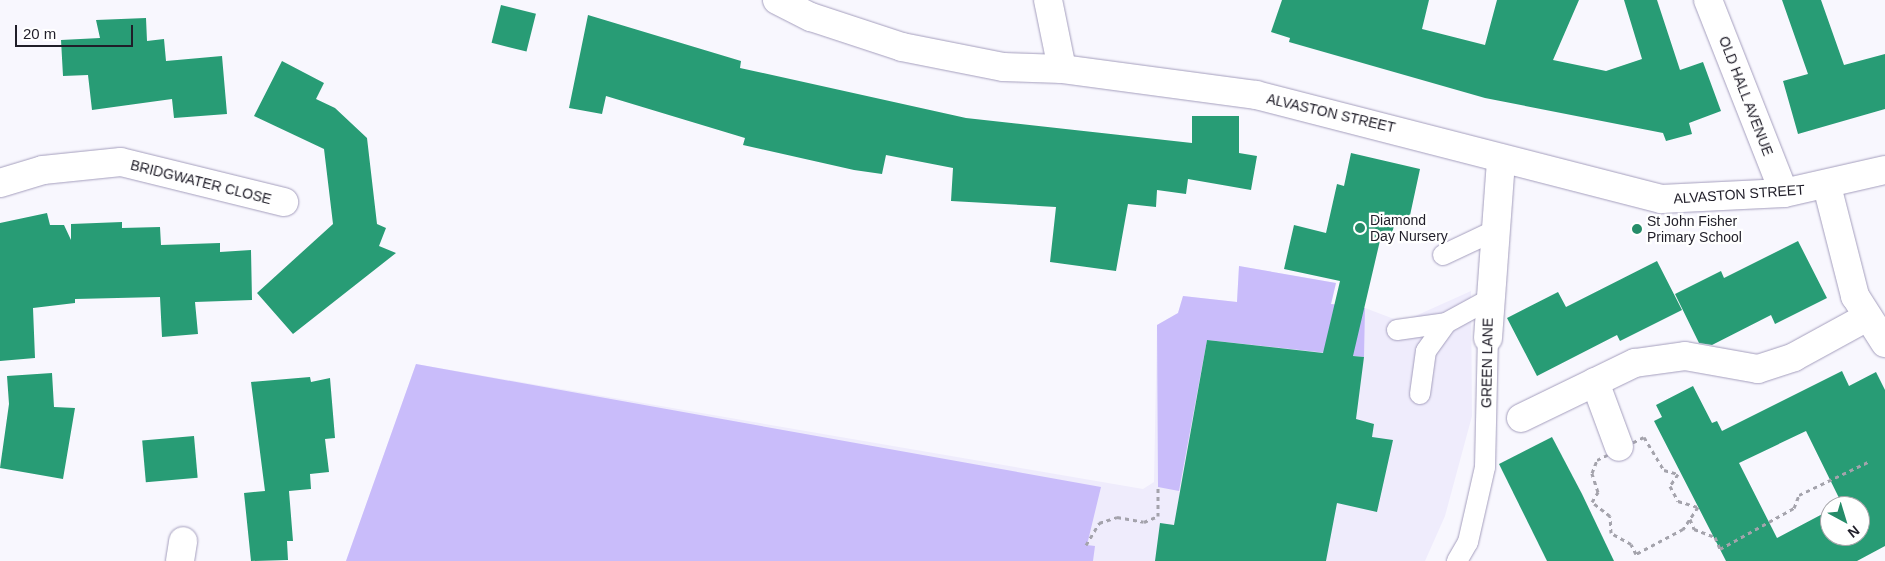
<!DOCTYPE html>
<style>
body{margin:0}
#map{position:relative;width:1885px;height:561px;overflow:hidden;background:#f8f7fe;font-family:Helvetica,sans-serif}
div>[style]{position:absolute}
.built>*{inset:0;background:#efecfc}
.green>*{inset:0;background:#c9bcfa}
.building>*{inset:0;background:#289c75;transform-origin:0 0}
.path>*{height:3px;margin-top:-1.5px;transform-origin:0;background:repeating-linear-gradient(90deg,#a4a3ac 0 4px,transparent 0 8px)}
.roads{filter:drop-shadow(0 0 1px #a49ebd) drop-shadow(0 0 1px #a49ebd)}
.lane>*{height:20px;margin:-10px;padding:0 10px;transform-origin:10px;border-radius:10px;background:#fff}
.street>*{height:28px;margin:-14px;padding:0 14px;transform-origin:14px;border-radius:14px;background:#fff}
.dots>*{width:14px;height:14px;translate:-50% -50%;box-sizing:border-box;border:2px solid #fff;border-radius:50%}
span{translate:-50% -50%;white-space:nowrap;text-align:center;line-height:1.15;-webkit-text-stroke:4.5px #fff;paint-order:stroke}
.street-label{font-size:14px;color:#201e29}
.poi-label{font-size:14px;color:#201e29}
.left{translate:0 -50%;text-align:left}
.north{position:absolute;left:1820px;top:496px;width:50px;height:50px;box-sizing:border-box;background:#fff;border:1px solid #a6a5a9;border-radius:50%;rotate:141deg;font-size:14px;font-weight:700;line-height:20px;text-align:center;color:#201e29}
.north::after{content:'';display:block;margin:auto;width:18px;height:22px;background:#258c69;clip-path:polygon(50% 0,100% 100%,50% 72%,0 100%)}
.scale{position:absolute;left:15px;top:25px;width:118px;height:22px;box-sizing:border-box;border:2px solid #201e29;border-top:0;padding-left:6px;font-size:15px;line-height:18px;white-space:nowrap;color:#201e29;-webkit-text-stroke:4px #fff;paint-order:stroke}
</style>
<div id="map">
<div class="built">
<div style="clip-path:polygon(1239px 266px,1336px 283px,1331px 304px,1365px 308px,1402px 322px,1471px 291px,1472px 416px,1445px 516px,1425px 561px,346px 561px,416px 364px,1143px 489px,1154px 482px,1157px 325px,1178px 313px,1183px 296px,1237px 302px)"></div>
</div>
<div class="green">
<div style="clip-path:polygon(1239px 266px,1336px 283px,1331px 304px,1365px 308px,1364px 357px,1207px 340px,1179px 491px,1158px 487px,1157px 325px,1178px 313px,1183px 296px,1237px 302px)"></div>
<div style="clip-path:polygon(416px 364px,1101px 487px,1087px 545px,1095px 546px,1093px 561px,346px 561px)"></div>
</div>
<div class="building">
<div style="clip-path:polygon(1282px 0,1429px 0,1422px 29px,1485px 45px,1497px 0,1579px 0,1553px 60px,1606px 71px,1642px 59px,1624px 0,1657px 0,1680px 70px,1703px 62px,1721px 111px,1689px 123px,1692px 134px,1666px 141px,1663px 133px,1485px 98px,1289px 42px,1290px 38px,1271px 32px)"></div>
<div style="clip-path:polygon(1782px 0,1821px 0,1844px 65px,1885px 54px,1885px 109px,1798px 134px,1783px 81px,1808px 74px)"></div>
<div style="left:501px;top:5px;width:36px;height:39px;rotate:14deg"></div>
<div style="clip-path:polygon(588px 15px,741px 61px,740px 68px,966px 118px,1192px 143px,1192px 116px,1239px 116px,1239px 153px,1257px 156px,1251px 190px,1188px 179px,1186px 194px,1157px 190px,1156px 207px,1128px 204px,1116px 271px,1050px 262px,1056px 207px,951px 201px,953px 168px,886px 155px,882px 174px,854px 170px,743px 145px,745px 138px,606px 96px,602px 114px,569px 108px)"></div>
<div style="clip-path:polygon(146px 18px,147px 41px,164px 39px,166px 61px,222px 56px,227px 114px,174px 118px,172px 99px,92px 110px,88px 75px,63px 76px,61px 40px,100px 38px,96px 20px)"></div>
<div style="clip-path:polygon(282px 61px,324px 83px,316px 99px,335px 108px,367px 138px,377px 224px,386px 228px,379px 246px,396px 253px,293px 334px,257px 293px,333px 224px,324px 149px,254px 116px)"></div>
<div style="clip-path:polygon(1351px 153px,1420px 169px,1409px 220px,1396px 217px,1392px 234px,1382px 232px,1353px 356px,1364px 357px,1356px 419px,1374px 424px,1372px 437px,1393px 440px,1377px 512px,1337px 503px,1326px 561px,1155px 561px,1160px 523px,1174px 525px,1207px 340px,1323px 353px,1340px 281px,1284px 269px,1294px 225px,1326px 233px,1337px 184px,1344px 186px)"></div>
<div style="clip-path:polygon(47px 213px,50px 225px,64px 225px,71px 240px,71px 224px,122px 222px,122px 228px,160px 227px,161px 245px,220px 243px,220px 252px,251px 250px,252px 300px,195px 302px,198px 334px,162px 337px,160px 297px,75px 299px,75px 303px,33px 308px,35px 358px,0 361px,0 223px)"></div>
<div style="clip-path:polygon(1798px 241px,1827px 298px,1775px 324px,1771px 315px,1712px 345px,1699px 343px,1675px 294px,1721px 271px,1724px 278px)"></div>
<div style="clip-path:polygon(1657px 261px,1682px 310px,1620px 341px,1617px 335px,1537px 376px,1507px 318px,1558px 292px,1566px 307px)"></div>
<div style="clip-path:polygon(evenodd,1842px 371px,1849px 386px,1876px 372px,1885px 390px,1885px 546px,1857px 561px,1726px 561px,1654px 421px,1662px 417px,1656px 405px,1693px 386px,1712px 423px,1717px 421px,1722px 431px,1842px 371px,1806px 431px,1842px 504px,1838px 506px,1860px 506px,1860px 536px,1830px 536px,1830px 510px,1777px 538px,1739px 463px,1806px 431px)"></div>
<div style="clip-path:polygon(52px 373px,54px 407px,75px 408px,63px 479px,0 468px,9px 404px,7px 376px)"></div>
<div style="clip-path:polygon(310px 377px,311px 382px,330px 378px,335px 438px,325px 439px,329px 472px,310px 474px,311px 489px,289px 491px,293px 541px,287px 541px,288px 560px,251px 561px,244px 493px,265px 491px,251px 382px)"></div>
<div style="left:194px;top:436px;width:42px;height:52px;rotate:85deg"></div>
<div style="clip-path:polygon(1552px 437px,1582px 494px,1614px 561px,1547px 561px,1499px 464px)"></div>
</div>
<div class="path">
<div style="left:1644px;top:437px;width:39px;rotate:59deg"></div>
<div style="left:1664px;top:470px;width:15px;rotate:16deg"></div>
<div style="left:1678px;top:474px;width:14px;rotate:124deg"></div>
<div style="left:1670px;top:486px;width:17px;rotate:62deg"></div>
<div style="left:1678px;top:501px;width:21px;rotate:17deg"></div>
<div style="left:1698px;top:507px;width:27px;rotate:124deg"></div>
<div style="left:1683px;top:529px;width:53px;rotate:152deg"></div>
<div style="left:1636px;top:554px;width:11px;rotate:-117deg"></div>
<div style="left:1631px;top:544px;width:23px;rotate:-151deg"></div>
<div style="left:1611px;top:533px;width:17px;rotate:-93deg"></div>
<div style="left:1610px;top:516px;width:23px;rotate:-142deg"></div>
<div style="left:1592px;top:502px;width:12px;rotate:-59deg"></div>
<div style="left:1598px;top:492px;width:20px;rotate:-108deg"></div>
<div style="left:1592px;top:473px;width:14px;rotate:-69deg"></div>
<div style="left:1597px;top:460px;width:52px;rotate:-26.1deg"></div>
<div style="left:1690px;top:519px;width:11px;rotate:68deg"></div>
<div style="left:1694px;top:529px;width:22px;rotate:21deg"></div>
<div style="left:1715px;top:537px;width:13px;rotate:67deg"></div>
<div style="left:1720px;top:549px;width:85px;rotate:-29deg"></div>
<div style="left:1794px;top:508px;width:14px;rotate:-69deg"></div>
<div style="left:1799px;top:495px;width:79px;rotate:-25.6deg"></div>
<div style="left:1086px;top:545px;width:26px;rotate:-59deg"></div>
<div style="left:1099px;top:523px;width:19px;rotate:-18deg"></div>
<div style="left:1117px;top:517px;width:27px;rotate:10deg"></div>
<div style="left:1144px;top:522px;width:15px;rotate:-23deg"></div>
<div style="left:1158px;top:516px;width:29px;rotate:-90deg"></div>
</div>
<div class="roads">
<div class="lane">
<div style="left:1443px;top:255px;width:56px;rotate:-25.2deg"></div>
<div style="left:1397px;top:330px;width:49px;rotate:-8.1deg"></div>
<div style="left:1446px;top:323px;width:48px;rotate:-28.7deg"></div>
<div style="left:1420px;top:394px;width:43px;rotate:-82.1deg"></div>
<div style="left:1426px;top:351px;width:34px;rotate:-54deg"></div>
<div style="left:1457px;top:561px;width:22px;rotate:-60deg"></div>
<div style="left:1468px;top:542px;width:77px;rotate:-77.2deg"></div>
<div style="left:1485px;top:467px;width:129px;rotate:-88.7deg"></div>
</div>
<div class="street">
<div style="left:777px;top:0;width:38px;rotate:27deg"></div>
<div style="left:811px;top:17px;width:96px;rotate:18.2deg"></div>
<div style="left:902px;top:47px;width:103px;rotate:11.2deg"></div>
<div style="left:1003px;top:67px;width:59px;rotate:1.9deg"></div>
<div style="left:1062px;top:69px;width:196px;rotate:7.6deg"></div>
<div style="left:1256px;top:95px;width:418px;rotate:14.4deg"></div>
<div style="left:1661px;top:199px;width:123px;rotate:-2.8deg"></div>
<div style="left:1784px;top:193px;width:104px;rotate:-12.8deg"></div>
<div style="left:1048px;top:0;width:70px;rotate:78.5deg"></div>
<div style="left:1708px;top:0;width:207px;rotate:68.5deg"></div>
<div style="left:0;top:183px;width:45px;rotate:-16.8deg"></div>
<div style="left:43px;top:170px;width:78px;rotate:-5.9deg"></div>
<div style="left:121px;top:162px;width:168px;rotate:13.8deg"></div>
<div style="left:1827px;top:186px;width:114px;rotate:75.7deg"></div>
<div style="left:1855px;top:296px;width:56px;rotate:57.4deg"></div>
<div style="left:1488px;top:338px;width:178px;rotate:-85.8deg"></div>
<div style="left:1595px;top:382px;width:69px;rotate:69.7deg"></div>
<div style="left:1521px;top:418px;width:127px;rotate:-25.8deg"></div>
<div style="left:1635px;top:363px;width:50px;rotate:-8deg"></div>
<div style="left:1685px;top:356px;width:74px;rotate:10.1deg"></div>
<div style="left:1758px;top:369px;width:38px;rotate:-18deg"></div>
<div style="left:1794px;top:357px;width:83px;rotate:-28.7deg"></div>
<div style="left:180px;top:561px;width:20px;rotate:-81deg"></div>
</div>
</div>
<div class="dots">
<div style="left:1360px;top:228px;background:#258c69"></div>
<div style="left:1637px;top:229px;background:#258c69"></div>
</div>
<div class="street-label">
<span style="left:1746px;top:96px;rotate:69deg">OLD HALL AVENUE</span>
<span style="left:1331px;top:113px;rotate:13deg">ALVASTON STREET</span>
<span style="left:201px;top:182px;rotate:14deg">BRIDGWATER CLOSE</span>
<span style="left:1739px;top:194px;rotate:-4deg">ALVASTON STREET</span>
<span style="left:1487px;top:363px;rotate:-89deg">GREEN LANE</span>
</div>
<div class="poi-label">
<span class="left" style="left:1370px;top:228px">Diamond<br>Day Nursery</span>
<span class="left" style="left:1647px;top:229px">St John Fisher<br>Primary School</span>
</div>
<div class="north">N</div>
<div class="scale">20 m</div>
</div>
